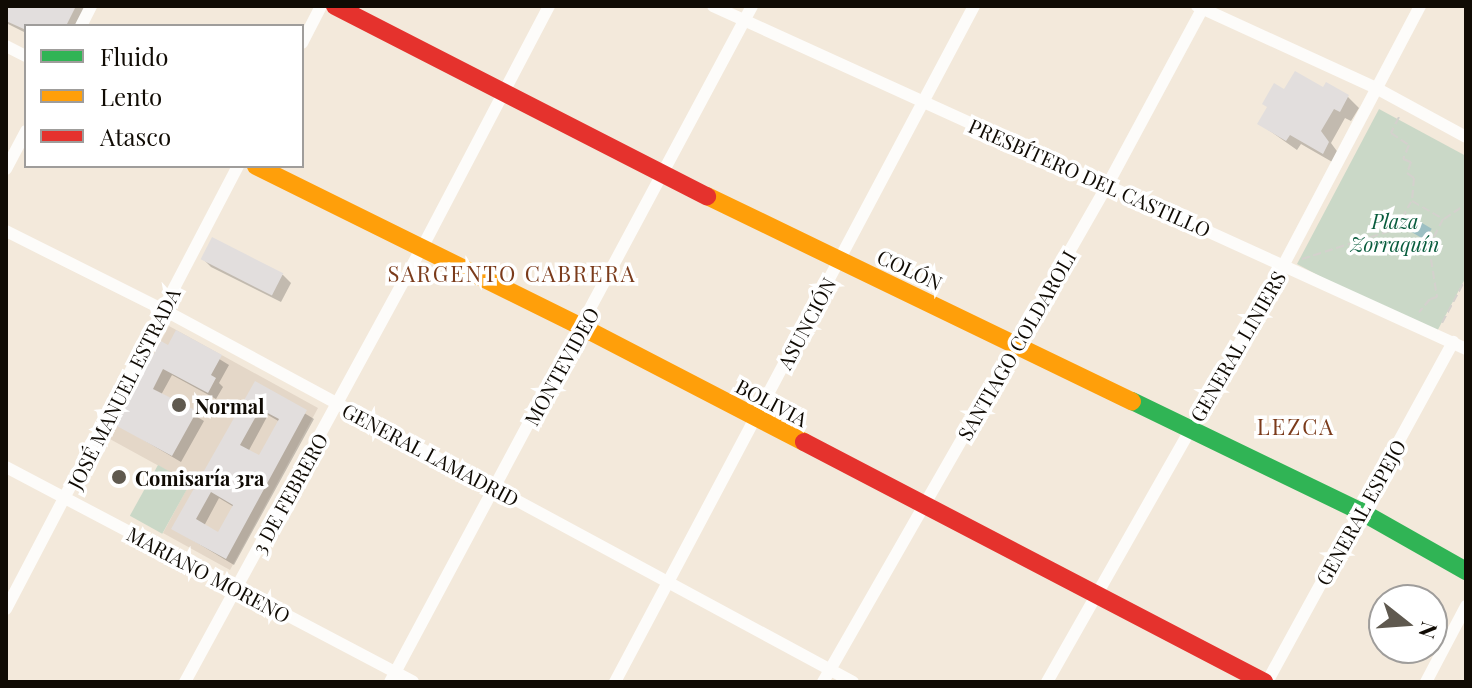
<!DOCTYPE html>
<meta charset="utf-8">
<style>
body{margin:0}
#map{position:relative;width:1472px;height:688px;overflow:hidden;background:#f3e9db;font-family:"Playfair Display",serif}
div>[style]{position:absolute}
.education>*{inset:0;background:#e4d7c8}
.green>*{inset:0;background:#cad8c7;transform-origin:0 0}
.water>*{inset:0;background:#9cbfc3;transform-origin:0 0}
.shadow>*{inset:0;background:#0003}
.building>*{inset:0;background:#e2dedd;transform-origin:0 0}
.path>*{height:2px;margin-top:-1px;transform-origin:0;background:repeating-linear-gradient(90deg,#d4d1cd 0 8px,transparent 0 12px)}
.street>*{height:12px;margin:-6px;padding:0 6px;transform-origin:6px;border-radius:6px;background:#fdfcfa}
.fast>*{height:18px;margin:-9px;padding:0 9px;transform-origin:9px;border-radius:9px;background:#30b455}
.slow>*{height:18px;margin:-9px;padding:0 9px;transform-origin:9px;border-radius:9px;background:#ff9f0a}
.jam>*{height:18px;margin:-9px;padding:0 9px;transform-origin:9px;border-radius:9px;background:#e5322d}
.dots>*{width:22px;height:22px;translate:-50% -50%;box-sizing:border-box;border:4px solid #fff;border-radius:50%}
span{translate:-50% -50%;white-space:nowrap;text-align:center;line-height:1.15;-webkit-text-stroke:7px #fff;paint-order:stroke}
.street-label{font-size:20px;color:#100b04}
.park-label{font-size:20px;color:#085c3d;font-style:italic}
.poi-label{font-size:20px;color:#100b04;font-weight:700}
.left{translate:0 -50%;text-align:left}
.neighbourhood-label{font-size:22px;color:#7b3b1b;letter-spacing:2px}
.frame{position:absolute;inset:0;border:8px solid #100b04;pointer-events:none}
.legend{position:absolute;left:24px;top:24px;width:280px;height:144px;box-sizing:border-box;background:#fff;border:2px solid #9f9d9b;margin:0;padding:10px 14px;list-style:none;font-size:24px;color:#100b04}
.legend li{display:flex;align-items:center;gap:16px;height:40px}
.legend b{width:40px;border:2px solid #9f9d9b}
.north{position:absolute;left:1368px;top:584px;width:80px;height:80px;box-sizing:border-box;background:#fff;border:2px solid #9f9d9b;border-radius:50%;rotate:107deg;font-size:22px;font-weight:700;line-height:32px;text-align:center;color:#100b04}
.north::after{content:'';display:block;margin:auto;width:28px;height:36px;background:#5f594f;clip-path:polygon(50% 0,100% 100%,50% 72%,0 100%)}
</style>
<div id="map">
<div class="education">
<div style="clip-path:polygon(169px 326px,318px 408px,230px 570px,163px 533px,190px 483px,108px 438px)"></div>
</div>
<div class="green">
<div style="clip-path:polygon(1379px 109px,1466px 156px,1466px 277px,1434px 337px,1297px 264px)"></div>
<div style="left:158px;top:465px;width:37px;height:58px;rotate:29deg"></div>
</div>
<div class="water">
<div style="left:1412px;top:217px;width:23px;height:13px;rotate:31deg"></div>
</div>
<div class="shadow">
<div style="clip-path:polygon(6px 6px,87px 6px,77px 26px,26px 26px,26px 33px,6px 23px)"></div>
<div style="clip-path:polygon(1324px 90px,1348px 97px,1359px 108px,1351px 121px,1345px 118px,1331px 143px,1339px 154px,1334px 163px,1301px 144px,1297px 150px,1260px 124px,1285px 91px)"></div>
<div style="clip-path:polygon(203px 259px,283px 275px,291px 283px,281px 302px,211px 267px)"></div>
<div style="clip-path:polygon(177px 333px,229px 365px,219px 383px,223px 387px,216px 399px,172px 375px,161px 395px,204px 421px,181px 462px,118px 425px)"></div>
<div style="clip-path:polygon(evenodd,255px 383px,314px 419px,234px 565px,174px 529px,255px 383px,268px 415px,280px 422px,260px 458px,248px 452px,268px 415px,255px 383px,219px 498px,234px 507px,219px 534px,204px 526px,219px 498px)"></div>
</div>
<div class="building">
<div style="clip-path:polygon(6px 6px,76px 6px,66px 26px,26px 26px,26px 30px,6px 21px)"></div>
<div style="clip-path:polygon(1295px 71px,1323px 87px,1326px 82px,1349px 95px,1340px 112px,1334px 109px,1321px 131px,1329px 142px,1323px 154px,1290px 135px,1286px 141px,1257px 124px,1267px 107px,1262px 104px,1274px 83px,1284px 89px)"></div>
<div style="left:212px;top:237px;width:80px;height:25px;rotate:27deg"></div>
<div style="clip-path:polygon(176px 330px,222px 355px,211px 375px,216px 378px,208px 393px,163px 369px,153px 389px,197px 411px,172px 456px,115px 425px,161px 341px,168px 345px)"></div>
<div style="clip-path:polygon(evenodd,255px 381px,307px 410px,226px 559px,171px 529px,255px 381px,260px 409px,279px 419px,259px 455px,240px 445px,260px 409px,255px 381px,211px 492px,233px 505px,218px 532px,196px 519px,211px 492px)"></div>
</div>
<div class="path">
<div style="left:1399px;top:117px;width:18px;rotate:117deg"></div>
<div style="left:1391px;top:133px;width:22px;rotate:34deg"></div>
<div style="left:1409px;top:145px;width:15px;rotate:113deg"></div>
<div style="left:1403px;top:159px;width:9px;rotate:21deg"></div>
<div style="left:1411px;top:162px;width:12px;rotate:110deg"></div>
<div style="left:1407px;top:173px;width:9px;rotate:36deg"></div>
<div style="left:1414px;top:178px;width:23px;rotate:95deg"></div>
<div style="left:1412px;top:201px;width:36px;rotate:30deg"></div>
<div style="left:1443px;top:219px;width:31px;rotate:117deg"></div>
<div style="left:1429px;top:247px;width:51px;rotate:80.9deg"></div>
<div style="left:1437px;top:297px;width:7px;rotate:164deg"></div>
<div style="left:1430px;top:299px;width:17px;rotate:130deg"></div>
<div style="left:1444px;top:219px;width:27px;rotate:-34deg"></div>
<div style="left:1302px;top:259px;width:99px;rotate:-17.7deg"></div>
<div style="left:1396px;top:229px;width:31px;rotate:-61deg"></div>
<div style="left:1442px;top:323px;width:51px;rotate:-61.9deg"></div>
</div>
<div class="street">
<div style="left:713px;top:6px;width:827px;rotate:24.49deg"></div>
<div style="left:1197px;top:6px;width:197px;rotate:24.6deg"></div>
<div style="left:1376px;top:88px;width:102px;rotate:28.6deg"></div>
<div style="left:81px;top:26px;width:22px;rotate:-63deg"></div>
<div style="left:302px;top:43px;width:42px;rotate:-62.8deg"></div>
<div style="left:6px;top:46px;width:22px;rotate:27deg"></div>
<div style="left:6px;top:169px;width:43px;rotate:-62.2deg"></div>
<div style="left:6px;top:231px;width:177px;rotate:26.6deg"></div>
<div style="left:164px;top:310px;width:783px;rotate:28.37deg"></div>
<div style="left:6px;top:467px;width:460px;rotate:27.8deg"></div>
<div style="left:6px;top:609px;width:500px;rotate:-62.36deg"></div>
<div style="left:185px;top:682px;width:494px;rotate:-61.4deg"></div>
<div style="left:422px;top:248px;width:273px;rotate:-62.3deg"></div>
<div style="left:390px;top:682px;width:767px;rotate:-61.83deg"></div>
<div style="left:615px;top:682px;width:765px;rotate:-62.03deg"></div>
<div style="left:823px;top:682px;width:574px;rotate:-60.22deg"></div>
<div style="left:1108px;top:184px;width:202px;rotate:-61.7deg"></div>
<div style="left:1047px;top:682px;width:481px;rotate:-60.4deg"></div>
<div style="left:1284px;top:264px;width:292px;rotate:-62.2deg"></div>
<div style="left:1267px;top:682px;width:388px;rotate:-61.3deg"></div>
<div style="left:1426px;top:682px;width:86px;rotate:-62.2deg"></div>
</div>
<div class="fast">
<div style="left:1132px;top:401px;width:253px;rotate:25.8deg"></div>
<div style="left:1360px;top:511px;width:122px;rotate:29.5deg"></div>
</div>
<div class="slow">
<div style="left:256px;top:166px;width:364px;rotate:26.3deg"></div>
<div style="left:582px;top:327px;width:250px;rotate:27.4deg"></div>
<div style="left:707px;top:196px;width:472px;rotate:25.8deg"></div>
</div>
<div class="jam">
<div style="left:335px;top:6px;width:418px;rotate:27.1deg"></div>
<div style="left:804px;top:442px;width:519px;rotate:27.55deg"></div>
</div>
<div class="dots">
<div style="left:179px;top:405px;background:#5f594f"></div>
<div style="left:119px;top:477px;background:#5f594f"></div>
</div>
<div class="street-label">
<span style="left:1090px;top:177px;rotate:24deg">PRESBÍTERO DEL CASTILLO</span>
<span style="left:910px;top:269px;rotate:25deg">COLÓN</span>
<span style="left:806px;top:323px;rotate:-62deg">ASUNCIÓN</span>
<span style="left:1016px;top:345px;rotate:-60deg">SANTIAGO COLDAROLI</span>
<span style="left:1237px;top:346px;rotate:-60deg">GENERAL LINIERS</span>
<span style="left:561px;top:366px;rotate:-61deg">MONTEVIDEO</span>
<span style="left:123px;top:388px;rotate:-63deg">JOSÉ MANUEL ESTRADA</span>
<span style="left:772px;top:402px;rotate:28deg">BOLIVIA</span>
<span style="left:431px;top:454px;rotate:28deg">GENERAL LAMADRID</span>
<span style="left:289px;top:493px;rotate:-61deg">3 DE FEBRERO</span>
<span style="left:1360px;top:512px;rotate:-61deg">GENERAL ESPEJO</span>
<span style="left:209px;top:574px;rotate:28deg">MARIANO MORENO</span>
</div>
<div class="park-label">
<span style="left:1395px;top:232px">Plaza<br>Zorraquín</span>
</div>
<div class="poi-label">
<span class="left" style="left:195px;top:405px">Normal</span>
<span class="left" style="left:135px;top:477px">Comisaría 3ra</span>
</div>
<div class="neighbourhood-label">
<span style="left:512px;top:274px">SARGENTO CABRERA</span>
<span style="left:1296px;top:427px">LEZCA</span>
</div>
<div class="frame"></div>
<ul class="legend">
<li><b style="height:10px;background:#30b455"></b>Fluido</li>
<li><b style="height:10px;background:#ff9f0a"></b>Lento</li>
<li><b style="height:10px;background:#e5322d"></b>Atasco</li>
</ul>
<div class="north">N</div>
</div>
